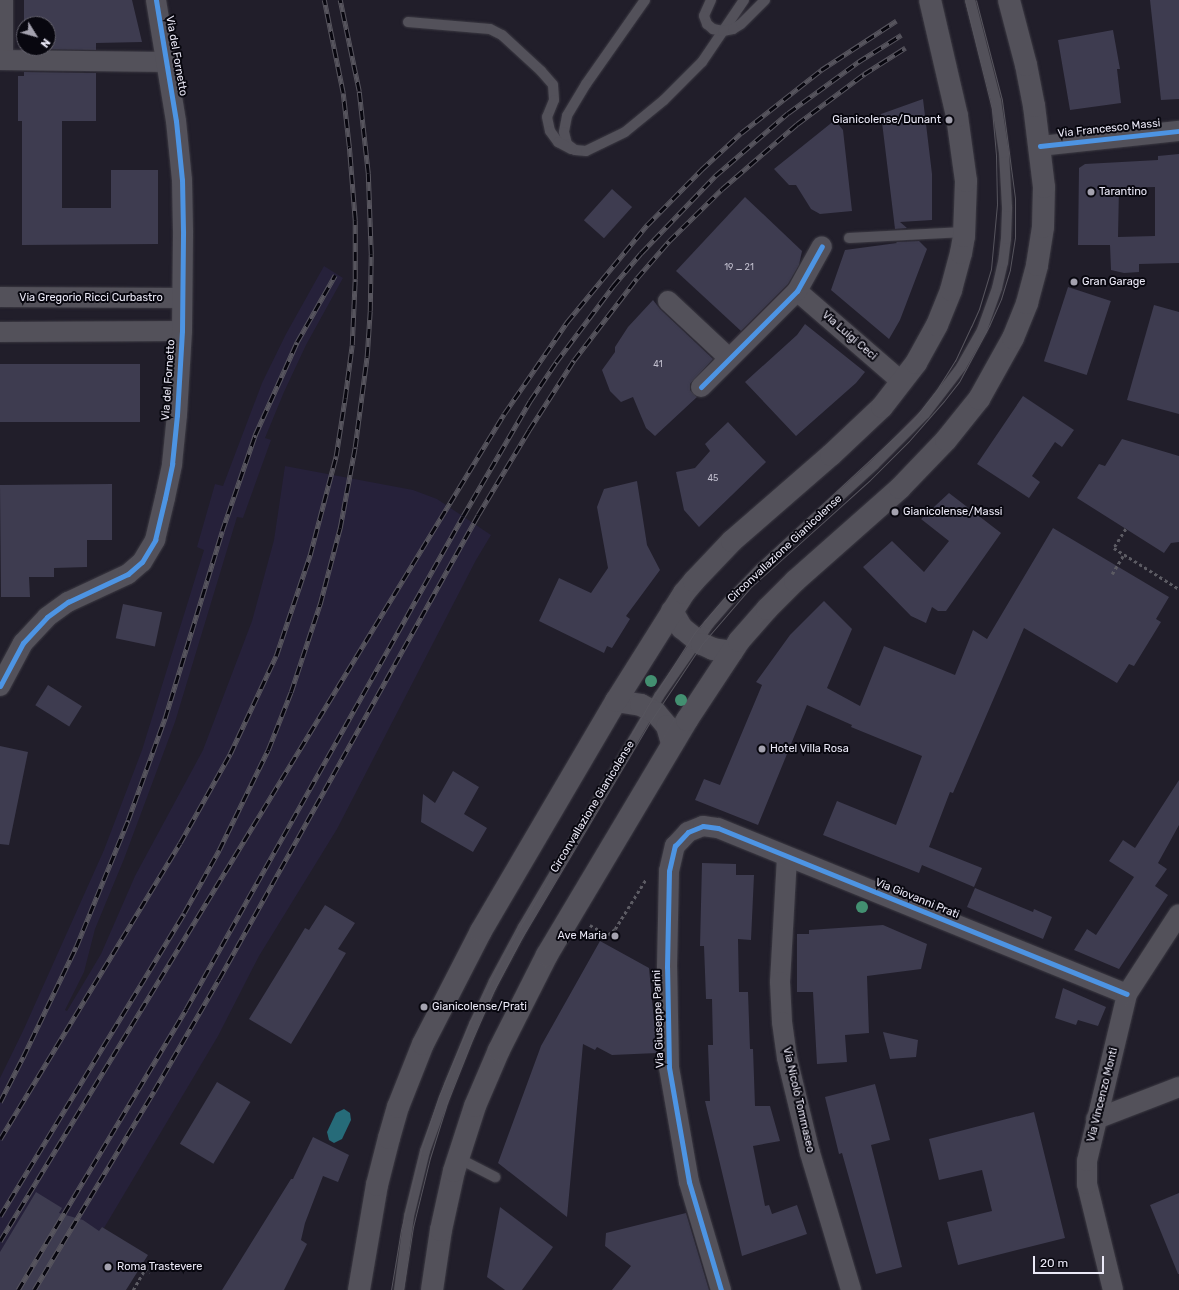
<!DOCTYPE html>
<meta charset="utf-8">
<style>
body{margin:0}
#map{position:relative;width:1179px;height:1290px;overflow:hidden;background:#211e2a;font-family:Rubik,sans-serif}
div>[style]{position:absolute}
.built>*{inset:0;background:#26213a}
.water>*{inset:0;background:#266b79}
.building>*{inset:0;background:#3e3c50;transform-origin:0 0}
.path>*{height:2.5px;margin-top:-1.25px;transform-origin:0;background:repeating-linear-gradient(90deg,#5c5b63 0 3px,transparent 0 6px)}
.roads{filter:drop-shadow(0 0 1px #3c3a43) drop-shadow(0 0 1px #3c3a43)}
.lane>*{height:10px;margin:-5px;padding:0 5px;transform-origin:5px;border-radius:5px;background:#53515a}
.street>*{height:20px;margin:-10px;padding:0 10px;transform-origin:10px;border-radius:10px;background:#53515a}
.secondary>*{height:22px;margin:-11px;padding:0 11px;transform-origin:11px;border-radius:11px;background:#53515a}
.tram>*{height:1px;margin:-0.5px;padding:0 0.5px;transform-origin:0.5px;border-radius:0.5px;background:#57555e}
.rail>*{height:4.5px;margin-top:-2.25px;transform-origin:0;background:repeating-linear-gradient(90deg,#08070f 0 9px,#57555e 0 18px);box-sizing:border-box;border-block:1px solid #57555e}
.cycleway>*{height:5px;margin:-2.5px;padding:0 2.5px;transform-origin:2.5px;border-radius:2.5px;background:#4d94e3}
.trees>*{width:12px;height:12px;margin:-6px;border-radius:50%;background:#439071}
.dots>*{width:11px;height:11px;translate:-50% -50%;box-sizing:border-box;border:2px solid #08070f;border-radius:50%}
span{translate:-50% -50%;white-space:nowrap;text-align:center;line-height:1.15;-webkit-text-stroke:4px #08070f;paint-order:stroke}
.number-label{font-size:9px;color:#c0becd}
.number-label span{-webkit-text-stroke-width:0}
.street-label{font-size:11px;color:#ebe9f7}
.poi-label{font-size:11px;color:#ebe9f7}
.right{translate:-100% -50%;text-align:right}
.left{translate:0 -50%;text-align:left}
.north{position:absolute;left:16px;top:16px;width:40px;height:40px;box-sizing:border-box;background:#08070f;border:1px solid #63616c;border-radius:50%;rotate:127deg;font-size:11px;font-weight:700;line-height:16px;text-align:center;color:#ebe9f7}
.north::after{content:'';display:block;margin:auto;width:14px;height:18px;background:#a4a2af;clip-path:polygon(50% 0,100% 100%,50% 72%,0 100%)}
.scale{position:absolute;left:1033px;top:1256px;width:71px;height:18px;box-sizing:border-box;border:2px solid #ebe9f7;border-top:0;padding-left:5px;font-size:12px;line-height:14px;white-space:nowrap;color:#ebe9f7;-webkit-text-stroke:3px #08070f;paint-order:stroke}
</style>
<div id="map">
<div class="built">
<div style="clip-path:polygon(324px 266px,343px 278px,306px 345px,284px 392px,265px 438px,271px 440px,243px 518px,237px 517px,175px 722px,124px 859px,95px 929px,84px 972px,65px 1010px,67px 1011px,101px 954px,135px 876px,203px 750px,252px 621px,274px 540px,285px 466px,413px 490px,437px 499px,491px 535px,476px 560px,337px 829px,259px 956px,218px 1036px,104px 1228px,102px 1227px,69px 1280px,0 1290px,0 1078px,23px 1031px,104px 850px,142px 750px,204px 550px,197px 547px,215px 484px,223px 486px,262px 383px,286px 334px)"></div>
</div>
<div class="water">
<div style="clip-path:polygon(344px 1109px,350px 1113px,351px 1120px,342px 1139px,334px 1143px,329px 1140px,327px 1132px,336px 1113px)"></div>
</div>
<div class="building">
<div style="clip-path:polygon(24px 0,132px 0,142px 42px,96px 43px,96px 50px,24px 49px,24px 39px,24px 48px,48px 48px,48px 24px,24px 24px)"></div>
<div style="clip-path:polygon(1150px 0,1179px 0,1179px 99px,1161px 100px)"></div>
<div style="clip-path:polygon(1113px 30px,1120px 69px,1117px 69px,1121px 103px,1070px 110px,1058px 40px)"></div>
<div style="clip-path:polygon(24px 72px,96px 73px,96px 121px,62px 121px,62px 208px,111px 208px,111px 170px,158px 170px,158px 244px,22px 245px,22px 121px,18px 121px,18px 76px,24px 76px)"></div>
<div style="clip-path:polygon(923px 99px,932px 174px,932px 220px,900px 222px,907px 228px,895px 229px,881px 114px)"></div>
<div style="clip-path:polygon(835px 120px,843px 130px,852px 211px,820px 214px,811px 209px,796px 185px,789px 185px,774px 169px)"></div>
<div style="clip-path:polygon(evenodd,1179px 154px,1179px 263px,1139px 264px,1139px 272px,1124px 273px,1111px 270px,1110px 245px,1078px 245px,1079px 168px,1085px 164px,1158px 160px,1158px 156px,1179px 154px,1155px 187px,1155px 236px,1118px 237px,1119px 188px,1155px 187px)"></div>
<div style="left:612px;top:189px;width:27px;height:42px;rotate:42deg"></div>
<div style="clip-path:polygon(745px 197px,802px 251px,799px 265px,788px 284px,741px 331px,676px 271px)"></div>
<div style="clip-path:polygon(919px 241px,927px 249px,900px 320px,889px 339px,831px 290px,845px 250px,897px 243px,896px 242px)"></div>
<div style="left:1068px;top:287px;width:45px;height:78px;rotate:18deg"></div>
<div style="clip-path:polygon(653px 300px,660px 309px,713px 359px,690px 384px,690px 390px,697px 397px,655px 436px,646px 428px,633px 397px,621px 402px,610px 391px,602px 370px,615px 352px,615px 347px,628px 327px)"></div>
<div style="clip-path:polygon(1154px 305px,1179px 312px,1179px 414px,1127px 400px)"></div>
<div style="clip-path:polygon(805px 324px,865px 372px,856px 383px,796px 436px,745px 382px,797px 335px)"></div>
<div style="left:140px;top:364px;width:58px;height:140px;rotate:90deg"></div>
<div style="clip-path:polygon(1023px 396px,1074px 430px,1062px 447px,1055px 442px,1032px 476px,1040px 482px,1029px 498px,977px 464px)"></div>
<div style="clip-path:polygon(728px 422px,766px 462px,699px 527px,684px 510px,676px 472px,695px 468px,710px 451px,705px 444px)"></div>
<div style="clip-path:polygon(1122px 439px,1179px 456px,1179px 542px,1171px 543px,1164px 553px,1077px 498px,1099px 464px,1105px 466px)"></div>
<div style="clip-path:polygon(637px 481px,647px 545px,660px 570px,626px 616px,630px 619px,612px 648px,607px 646px,604px 653px,539px 621px,559px 578px,591px 593px,608px 568px,597px 507px,604px 489px)"></div>
<div style="clip-path:polygon(112px 484px,112px 540px,87px 540px,87px 567px,54px 568px,54px 577px,29px 577px,30px 597px,1px 597px,0 485px)"></div>
<div style="clip-path:polygon(949px 493px,1001px 533px,946px 611px,938px 611px,932px 607px,926px 623px,911px 616px,863px 567px,892px 541px,924px 572px,949px 541px,921px 519px)"></div>
<div style="clip-path:polygon(1053px 528px,1169px 597px,1156px 619px,1161px 622px,1134px 666px,1129px 664px,1117px 683px,1024px 628px,953px 793px,950px 792px,929px 847px,982px 868px,974px 887px,922px 865px,919px 873px,823px 835px,837px 801px,896px 825px,922px 756px,851px 727px,852px 725px,807px 705px,758px 825px,695px 800px,704px 779px,720px 785px,762px 685px,756px 682px,790px 635px,824px 601px,852px 629px,827px 688px,860px 706px,884px 646px,955px 675px,973px 630px,987px 639px)"></div>
<div style="left:123px;top:604px;width:40px;height:35px;rotate:12deg"></div>
<div style="left:48px;top:685px;width:40px;height:24px;rotate:32deg"></div>
<div style="clip-path:polygon(0 746px,28px 752px,9px 845px,0 844px)"></div>
<div style="clip-path:polygon(453px 771px,479px 787px,464px 814px,487px 828px,473px 852px,421px 822px,423px 794px,435px 803px)"></div>
<div style="clip-path:polygon(1179px 780px,1179px 825px,1158px 863px,1167px 869px,1155px 886px,1168px 895px,1119px 969px,1074px 950px,1087px 929px,1096px 935px,1134px 877px,1109px 861px,1123px 840px,1135px 848px)"></div>
<div style="clip-path:polygon(702px 863px,736px 864px,736px 875px,754px 875px,751px 940px,738px 939px,739px 992px,748px 992px,750px 1049px,753px 1049px,755px 1106px,770px 1106px,780px 1141px,753px 1146px,765px 1206px,769px 1205px,772px 1214px,797px 1205px,807px 1234px,742px 1256px,705px 1101px,710px 1101px,708px 1045px,713px 1045px,712px 999px,706px 999px,704px 946px,700px 946px)"></div>
<div style="clip-path:polygon(975px 888px,1033px 912px,1034px 909px,1052px 917px,1043px 939px,967px 907px)"></div>
<div style="clip-path:polygon(325px 905px,355px 923px,338px 949px,346px 953px,291px 1044px,249px 1019px,305px 928px,309px 930px)"></div>
<div style="clip-path:polygon(883px 925px,927px 944px,921px 969px,867px 976px,869px 1033px,845px 1035px,847px 1062px,817px 1064px,813px 992px,797px 992px,797px 934px,809px 934px,809px 930px)"></div>
<div style="clip-path:polygon(600px 941px,649px 968px,657px 1053px,612px 1055px,597px 1047px,595px 1050px,583px 1044px,567px 1217px,498px 1163px,541px 1046px)"></div>
<div style="clip-path:polygon(1063px 988px,1106px 1007px,1098px 1026px,1078px 1020px,1076px 1025px,1055px 1018px)"></div>
<div style="clip-path:polygon(883px 1032px,918px 1040px,916px 1057px,890px 1059px)"></div>
<div style="left:217px;top:1082px;width:39px;height:72px;rotate:31deg"></div>
<div style="clip-path:polygon(875px 1084px,890px 1140px,871px 1145px,902px 1267px,876px 1274px,842px 1153px,839px 1154px,825px 1097px)"></div>
<div style="clip-path:polygon(1034px 1112px,1065px 1238px,958px 1265px,947px 1222px,992px 1211px,982px 1170px,939px 1180px,929px 1139px)"></div>
<div style="clip-path:polygon(313px 1137px,349px 1155px,338px 1182px,323px 1176px,305px 1223px,301px 1240px,307px 1244px,284px 1290px,222px 1290px,291px 1179px,293px 1179px)"></div>
<div style="clip-path:polygon(36px 1192px,62px 1208px,59px 1213px,83px 1220px,99px 1231px,102px 1227px,148px 1255px,126px 1290px,0 1290px,0 1252px)"></div>
<div style="clip-path:polygon(1179px 1193px,1179px 1274px,1178px 1274px,1150px 1205px)"></div>
<div style="clip-path:polygon(500px 1207px,553px 1247px,522px 1290px,505px 1290px,487px 1277px)"></div>
<div style="clip-path:polygon(686px 1213px,709px 1290px,612px 1290px,631px 1266px,605px 1246px,606px 1233px)"></div>
</div>
<div class="path">
<div style="left:1126px;top:529px;width:22px;rotate:122deg"></div>
<div style="left:1114px;top:548px;width:77px;rotate:32.2deg"></div>
<div style="left:1112px;top:574px;width:23px;rotate:-59deg"></div>
<div style="left:590px;top:925px;width:21px;rotate:29deg"></div>
<div style="left:608px;top:935px;width:9px;rotate:-41deg"></div>
<div style="left:615px;top:929px;width:59px;rotate:-58.2deg"></div>
<div style="left:133px;top:1290px;width:24px;rotate:-60deg"></div>
<div style="left:145px;top:1269px;width:6px;rotate:31deg"></div>
</div>
<div class="roads">
<div class="lane">
<div style="left:645px;top:0;width:103px;rotate:125.1deg"></div>
<div style="left:586px;top:84px;width:37px;rotate:121deg"></div>
<div style="left:567px;top:116px;width:16px;rotate:101deg"></div>
<div style="left:564px;top:132px;width:12px;rotate:76deg"></div>
<div style="left:567px;top:144px;width:10px;rotate:37deg"></div>
<div style="left:575px;top:150px;width:11px;rotate:5deg"></div>
<div style="left:586px;top:151px;width:43px;rotate:-26deg"></div>
<div style="left:625px;top:132px;width:50px;rotate:-39.4deg"></div>
<div style="left:664px;top:100px;width:54px;rotate:-45deg"></div>
<div style="left:702px;top:62px;width:75px;rotate:-55.9deg"></div>
<div style="left:711px;top:0;width:17px;rotate:114deg"></div>
<div style="left:704px;top:16px;width:9px;rotate:69deg"></div>
<div style="left:707px;top:24px;width:8px;rotate:40deg"></div>
<div style="left:713px;top:29px;width:10px;rotate:11deg"></div>
<div style="left:723px;top:31px;width:10px;rotate:-11deg"></div>
<div style="left:733px;top:29px;width:9px;rotate:-32deg"></div>
<div style="left:741px;top:24px;width:34px;rotate:-45deg"></div>
<div style="left:408px;top:22px;width:82px;rotate:4.9deg"></div>
<div style="left:490px;top:29px;width:13px;rotate:27deg"></div>
<div style="left:502px;top:35px;width:53px;rotate:42.7deg"></div>
<div style="left:541px;top:71px;width:18px;rotate:49deg"></div>
<div style="left:553px;top:85px;width:15px;rotate:86deg"></div>
<div style="left:554px;top:100px;width:18px;rotate:112deg"></div>
<div style="left:547px;top:117px;width:14px;rotate:78deg"></div>
<div style="left:550px;top:131px;width:14px;rotate:54deg"></div>
<div style="left:558px;top:142px;width:15px;rotate:28deg"></div>
<div style="left:849px;top:238px;width:115px;rotate:-3deg"></div>
<div style="left:458px;top:1158px;width:42px;rotate:27.2deg"></div>
<div style="left:399px;top:1290px;width:75px;rotate:-82.3deg"></div>
<div style="left:409px;top:1216px;width:67px;rotate:-76.2deg"></div>
<div style="left:425px;top:1151px;width:70px;rotate:-70deg"></div>
<div style="left:449px;top:1085px;width:66px;rotate:-67.7deg"></div>
<div style="left:474px;top:1024px;width:47px;rotate:-65.1deg"></div>
<div style="left:494px;top:981px;width:61px;rotate:-61.8deg"></div>
<div style="left:523px;top:927px;width:268px;rotate:-59.5deg"></div>
<div style="left:659px;top:696px;width:88px;rotate:-55.2deg"></div>
<div style="left:709px;top:624px;width:35px;rotate:-49deg"></div>
<div style="left:732px;top:598px;width:42px;rotate:-46deg"></div>
<div style="left:761px;top:568px;width:153px;rotate:-42.3deg"></div>
<div style="left:874px;top:465px;width:72px;rotate:-45deg"></div>
<div style="left:925px;top:414px;width:59px;rotate:-52.5deg"></div>
<div style="left:961px;top:367px;width:43px;rotate:-60.4deg"></div>
<div style="left:982px;top:330px;width:45px;rotate:-70.3deg"></div>
<div style="left:997px;top:288px;width:26px;rotate:-77deg"></div>
<div style="left:1003px;top:263px;width:24px;rotate:-83deg"></div>
<div style="left:1006px;top:239px;width:32px;rotate:-88deg"></div>
<div style="left:1007px;top:207px;width:54px;rotate:-93.2deg"></div>
<div style="left:1004px;top:153px;width:53px;rotate:-98.7deg"></div>
<div style="left:996px;top:101px;width:104px;rotate:-104.4deg"></div>
</div>
<div class="street">
<div style="left:3px;top:0;width:60px;rotate:90deg"></div>
<div style="left:0;top:60px;width:168px;rotate:0.7deg"></div>
<div style="left:1040px;top:146px;width:140px;rotate:-6.2deg"></div>
<div style="left:797px;top:291px;width:139px;rotate:40.9deg"></div>
<div style="left:0;top:297px;width:182px;rotate:0.3deg"></div>
<div style="left:668px;top:301px;width:83px;rotate:43.1deg"></div>
<div style="left:0;top:332px;width:182px;rotate:-0.3deg"></div>
<div style="left:701px;top:387px;width:136px;rotate:-45deg"></div>
<div style="left:797px;top:291px;width:51px;rotate:-60.9deg"></div>
<div style="left:0;top:686px;width:49px;rotate:-61.9deg"></div>
<div style="left:23px;top:643px;width:35px;rotate:-47deg"></div>
<div style="left:47px;top:617px;width:26px;rotate:-36deg"></div>
<div style="left:68px;top:602px;width:66px;rotate:-25deg"></div>
<div style="left:128px;top:574px;width:18px;rotate:-41deg"></div>
<div style="left:142px;top:562px;width:26px;rotate:-59deg"></div>
<div style="left:155px;top:540px;width:43px;rotate:-76.6deg"></div>
<div style="left:165px;top:498px;width:35px;rotate:-78deg"></div>
<div style="left:172px;top:464px;width:49px;rotate:-84.2deg"></div>
<div style="left:177px;top:415px;width:84px;rotate:-86.6deg"></div>
<div style="left:182px;top:331px;width:100px;rotate:-89.4deg"></div>
<div style="left:183px;top:231px;width:51px;rotate:-91.1deg"></div>
<div style="left:182px;top:180px;width:59px;rotate:-95.8deg"></div>
<div style="left:176px;top:121px;width:123px;rotate:-99.4deg"></div>
<div style="left:787px;top:857px;width:125px;rotate:93.2deg"></div>
<div style="left:780px;top:982px;width:40px;rotate:87.1deg"></div>
<div style="left:782px;top:1022px;width:36px;rotate:82deg"></div>
<div style="left:787px;top:1058px;width:98px;rotate:76.4deg"></div>
<div style="left:810px;top:1153px;width:143px;rotate:73.3deg"></div>
<div style="left:1096px;top:1119px;width:89px;rotate:-21.1deg"></div>
<div style="left:721px;top:1290px;width:113px;rotate:-106.5deg"></div>
<div style="left:689px;top:1182px;width:117px;rotate:-99.9deg"></div>
<div style="left:669px;top:1067px;width:100px;rotate:-91.1deg"></div>
<div style="left:667px;top:967px;width:96px;rotate:-88.8deg"></div>
<div style="left:669px;top:871px;width:26px;rotate:-77deg"></div>
<div style="left:675px;top:846px;width:19px;rotate:-47deg"></div>
<div style="left:688px;top:832px;width:16px;rotate:-22deg"></div>
<div style="left:703px;top:826px;width:15px;rotate:8deg"></div>
<div style="left:718px;top:828px;width:441px;rotate:22.1deg"></div>
<div style="left:1113px;top:1290px;width:109px;rotate:-103.8deg"></div>
<div style="left:1087px;top:1184px;width:23px;rotate:-90deg"></div>
<div style="left:1087px;top:1161px;width:172px;rotate:-76.5deg"></div>
<div style="left:1127px;top:994px;width:95px;rotate:-57deg"></div>
</div>
<div class="secondary">
<div style="left:672px;top:611px;width:20px;rotate:60deg"></div>
<div style="left:682px;top:628px;width:26px;rotate:39deg"></div>
<div style="left:702px;top:644px;width:12px;rotate:24deg"></div>
<div style="left:713px;top:649px;width:19px;rotate:9deg"></div>
<div style="left:616px;top:701px;width:25px;rotate:9deg"></div>
<div style="left:641px;top:705px;width:17px;rotate:28deg"></div>
<div style="left:656px;top:713px;width:17px;rotate:50deg"></div>
<div style="left:667px;top:726px;width:19px;rotate:74deg"></div>
<div style="left:359px;top:1290px;width:107px;rotate:-80.3deg"></div>
<div style="left:377px;top:1185px;width:49px;rotate:-75.7deg"></div>
<div style="left:389px;top:1138px;width:32px;rotate:-74deg"></div>
<div style="left:398px;top:1107px;width:68px;rotate:-68.4deg"></div>
<div style="left:423px;top:1044px;width:127px;rotate:-62.8deg"></div>
<div style="left:481px;top:931px;width:267px;rotate:-59.6deg"></div>
<div style="left:616px;top:701px;width:128px;rotate:-57.8deg"></div>
<div style="left:684px;top:593px;width:16px;rotate:-50deg"></div>
<div style="left:694px;top:581px;width:55px;rotate:-46.5deg"></div>
<div style="left:732px;top:541px;width:131px;rotate:-41deg"></div>
<div style="left:831px;top:455px;width:70px;rotate:-43.3deg"></div>
<div style="left:882px;top:407px;width:56px;rotate:-52.3deg"></div>
<div style="left:916px;top:363px;width:43px;rotate:-61.1deg"></div>
<div style="left:937px;top:325px;width:38px;rotate:-68deg"></div>
<div style="left:951px;top:290px;width:38px;rotate:-75deg"></div>
<div style="left:961px;top:253px;width:17px;rotate:-80deg"></div>
<div style="left:964px;top:236px;width:55px;rotate:-87.9deg"></div>
<div style="left:966px;top:181px;width:66px;rotate:-97.9deg"></div>
<div style="left:957px;top:116px;width:119px;rotate:-103.1deg"></div>
<div style="left:432px;top:1290px;width:61px;rotate:-81.5deg"></div>
<div style="left:441px;top:1230px;width:60px;rotate:-77.6deg"></div>
<div style="left:454px;top:1171px;width:68px;rotate:-72.1deg"></div>
<div style="left:475px;top:1106px;width:61px;rotate:-66.8deg"></div>
<div style="left:499px;top:1050px;width:106px;rotate:-63.2deg"></div>
<div style="left:547px;top:955px;width:274px;rotate:-59.2deg"></div>
<div style="left:687px;top:720px;width:95px;rotate:-56.6deg"></div>
<div style="left:739px;top:641px;width:43px;rotate:-48.8deg"></div>
<div style="left:767px;top:609px;width:40px;rotate:-45deg"></div>
<div style="left:795px;top:581px;width:140px;rotate:-41.5deg"></div>
<div style="left:900px;top:488px;width:66px;rotate:-46.2deg"></div>
<div style="left:946px;top:440px;width:53px;rotate:-51.2deg"></div>
<div style="left:979px;top:399px;width:70px;rotate:-60.9deg"></div>
<div style="left:1013px;top:338px;width:38px;rotate:-68deg"></div>
<div style="left:1027px;top:303px;width:39px;rotate:-75deg"></div>
<div style="left:1037px;top:265px;width:38px;rotate:-81deg"></div>
<div style="left:1043px;top:227px;width:40px;rotate:-88.6deg"></div>
<div style="left:1044px;top:187px;width:82px;rotate:-97deg"></div>
<div style="left:1034px;top:106px;width:42px;rotate:-101deg"></div>
<div style="left:1026px;top:65px;width:67px;rotate:-104.7deg"></div>
</div>
</div>
<div class="tram">
<div style="left:391px;top:1290px;width:61px;rotate:-80.5deg"></div>
<div style="left:401px;top:1230px;width:86px;rotate:-75.8deg"></div>
<div style="left:422px;top:1147px;width:54px;rotate:-71.6deg"></div>
<div style="left:439px;top:1096px;width:80px;rotate:-67.3deg"></div>
<div style="left:470px;top:1022px;width:68px;rotate:-63.8deg"></div>
<div style="left:500px;top:961px;width:293px;rotate:-59.9deg"></div>
<div style="left:647px;top:707px;width:89px;rotate:-57.4deg"></div>
<div style="left:695px;top:632px;width:46px;rotate:-49.4deg"></div>
<div style="left:725px;top:597px;width:52px;rotate:-45deg"></div>
<div style="left:762px;top:560px;width:207px;rotate:-42.8deg"></div>
<div style="left:914px;top:419px;width:36px;rotate:-52deg"></div>
<div style="left:936px;top:391px;width:36px;rotate:-58deg"></div>
<div style="left:955px;top:361px;width:38px;rotate:-65deg"></div>
<div style="left:971px;top:327px;width:20px;rotate:-66deg"></div>
<div style="left:979px;top:309px;width:42px;rotate:-73.3deg"></div>
<div style="left:991px;top:269px;width:65px;rotate:-84.7deg"></div>
<div style="left:997px;top:204px;width:49px;rotate:-91.2deg"></div>
<div style="left:996px;top:155px;width:46px;rotate:-95deg"></div>
<div style="left:992px;top:109px;width:112px;rotate:-103.9deg"></div>
<div style="left:403px;top:1290px;width:64px;rotate:-81deg"></div>
<div style="left:413px;top:1227px;width:71px;rotate:-76.2deg"></div>
<div style="left:430px;top:1158px;width:58px;rotate:-72.8deg"></div>
<div style="left:447px;top:1103px;width:68px;rotate:-68.4deg"></div>
<div style="left:472px;top:1040px;width:55px;rotate:-66.3deg"></div>
<div style="left:494px;top:990px;width:58px;rotate:-62.1deg"></div>
<div style="left:521px;top:939px;width:252px;rotate:-59.3deg"></div>
<div style="left:650px;top:722px;width:94px;rotate:-56.3deg"></div>
<div style="left:702px;top:644px;width:74px;rotate:-49.4deg"></div>
<div style="left:750px;top:588px;width:161px;rotate:-42deg"></div>
<div style="left:870px;top:480px;width:55px;rotate:-45deg"></div>
<div style="left:909px;top:441px;width:53px;rotate:-48.8deg"></div>
<div style="left:944px;top:401px;width:24px;rotate:-52deg"></div>
<div style="left:959px;top:382px;width:64px;rotate:-61.8deg"></div>
<div style="left:989px;top:326px;width:30px;rotate:-66deg"></div>
<div style="left:1001px;top:299px;width:31px;rotate:-73deg"></div>
<div style="left:1010px;top:269px;width:32px;rotate:-81deg"></div>
<div style="left:1015px;top:237px;width:39px;rotate:-90deg"></div>
<div style="left:1015px;top:198px;width:99px;rotate:-97.6deg"></div>
<div style="left:1002px;top:100px;width:103px;rotate:-104.6deg"></div>
</div>
<div class="rail">
<div style="left:0;top:1102px;width:51px;rotate:-62.9deg"></div>
<div style="left:23px;top:1057px;width:122px;rotate:-64.3deg"></div>
<div style="left:76px;top:947px;width:137px;rotate:-67.7deg"></div>
<div style="left:128px;top:820px;width:109px;rotate:-70.1deg"></div>
<div style="left:165px;top:718px;width:195px;rotate:-73deg"></div>
<div style="left:222px;top:531px;width:102px;rotate:-71deg"></div>
<div style="left:255px;top:435px;width:102px;rotate:-65.7deg"></div>
<div style="left:297px;top:342px;width:77px;rotate:-60.4deg"></div>
<div style="left:0;top:1139px;width:346px;rotate:-58.7deg"></div>
<div style="left:180px;top:843px;width:102px;rotate:-60.7deg"></div>
<div style="left:230px;top:754px;width:108px;rotate:-64.9deg"></div>
<div style="left:276px;top:656px;width:107px;rotate:-71.4deg"></div>
<div style="left:310px;top:555px;width:102px;rotate:-75.3deg"></div>
<div style="left:336px;top:456px;width:59px;rotate:-81.2deg"></div>
<div style="left:345px;top:398px;width:53px;rotate:-82.5deg"></div>
<div style="left:352px;top:345px;width:66px;rotate:-87.4deg"></div>
<div style="left:355px;top:279px;width:59px;rotate:-90deg"></div>
<div style="left:355px;top:220px;width:74px;rotate:-94.6deg"></div>
<div style="left:349px;top:146px;width:53px;rotate:-96.5deg"></div>
<div style="left:343px;top:93px;width:95px;rotate:-101.5deg"></div>
<div style="left:0;top:1216px;width:354px;rotate:-58.7deg"></div>
<div style="left:184px;top:913px;width:72px;rotate:-60.9deg"></div>
<div style="left:219px;top:850px;width:111px;rotate:-63.9deg"></div>
<div style="left:268px;top:750px;width:62px;rotate:-68.4deg"></div>
<div style="left:291px;top:692px;width:93px;rotate:-71.8deg"></div>
<div style="left:320px;top:604px;width:79px;rotate:-75.3deg"></div>
<div style="left:340px;top:528px;width:82px;rotate:-79.5deg"></div>
<div style="left:355px;top:447px;width:92px;rotate:-82.5deg"></div>
<div style="left:367px;top:356px;width:45px;rotate:-86.2deg"></div>
<div style="left:370px;top:311px;width:57px;rotate:-89deg"></div>
<div style="left:371px;top:254px;width:81px;rotate:-92.1deg"></div>
<div style="left:368px;top:173px;width:82px;rotate:-96.3deg"></div>
<div style="left:359px;top:91px;width:93px;rotate:-101.8deg"></div>
<div style="left:0;top:1241px;width:968px;rotate:-58.64deg"></div>
<div style="left:504px;top:414px;width:112px;rotate:-55.6deg"></div>
<div style="left:567px;top:322px;width:126px;rotate:-50.5deg"></div>
<div style="left:647px;top:225px;width:77px;rotate:-45.5deg"></div>
<div style="left:701px;top:170px;width:54px;rotate:-42.8deg"></div>
<div style="left:741px;top:133px;width:102px;rotate:-38.2deg"></div>
<div style="left:821px;top:70px;width:90px;rotate:-33.2deg"></div>
<div style="left:18px;top:1290px;width:327px;rotate:-59.1deg"></div>
<div style="left:186px;top:1009px;width:565px;rotate:-60.67deg"></div>
<div style="left:463px;top:516px;width:133px;rotate:-59.8deg"></div>
<div style="left:530px;top:401px;width:47px;rotate:-56.3deg"></div>
<div style="left:556px;top:362px;width:95px;rotate:-53.1deg"></div>
<div style="left:613px;top:286px;width:43px;rotate:-49.7deg"></div>
<div style="left:641px;top:253px;width:107px;rotate:-46.1deg"></div>
<div style="left:715px;top:176px;width:96px;rotate:-40.8deg"></div>
<div style="left:788px;top:113px;width:87px;rotate:-36.1deg"></div>
<div style="left:858px;top:62px;width:51px;rotate:-32.1deg"></div>
<div style="left:34px;top:1290px;width:232px;rotate:-58.9deg"></div>
<div style="left:154px;top:1091px;width:129px;rotate:-59.9deg"></div>
<div style="left:219px;top:979px;width:531px;rotate:-60.83deg"></div>
<div style="left:478px;top:515px;width:99px;rotate:-59deg"></div>
<div style="left:529px;top:430px;width:83px;rotate:-57.3deg"></div>
<div style="left:574px;top:360px;width:103px;rotate:-52.5deg"></div>
<div style="left:637px;top:278px;width:49px;rotate:-49.1deg"></div>
<div style="left:669px;top:241px;width:74px;rotate:-44.5deg"></div>
<div style="left:722px;top:189px;width:99px;rotate:-40.9deg"></div>
<div style="left:797px;top:124px;width:84px;rotate:-36.7deg"></div>
<div style="left:864px;top:74px;width:49px;rotate:-32.4deg"></div>
</div>
<div class="cycleway">
<div style="left:1040px;top:146px;width:140px;rotate:-6.2deg"></div>
<div style="left:701px;top:387px;width:136px;rotate:-45deg"></div>
<div style="left:797px;top:291px;width:51px;rotate:-60.9deg"></div>
<div style="left:0;top:686px;width:49px;rotate:-61.9deg"></div>
<div style="left:23px;top:643px;width:35px;rotate:-47deg"></div>
<div style="left:47px;top:617px;width:26px;rotate:-36deg"></div>
<div style="left:68px;top:602px;width:66px;rotate:-25deg"></div>
<div style="left:128px;top:574px;width:18px;rotate:-41deg"></div>
<div style="left:142px;top:562px;width:26px;rotate:-59deg"></div>
<div style="left:155px;top:540px;width:43px;rotate:-76.6deg"></div>
<div style="left:165px;top:498px;width:35px;rotate:-78deg"></div>
<div style="left:172px;top:464px;width:49px;rotate:-84.2deg"></div>
<div style="left:177px;top:415px;width:84px;rotate:-86.6deg"></div>
<div style="left:182px;top:331px;width:100px;rotate:-89.4deg"></div>
<div style="left:183px;top:231px;width:51px;rotate:-91.1deg"></div>
<div style="left:182px;top:180px;width:59px;rotate:-95.8deg"></div>
<div style="left:176px;top:121px;width:123px;rotate:-99.4deg"></div>
<div style="left:721px;top:1290px;width:113px;rotate:-106.5deg"></div>
<div style="left:689px;top:1182px;width:117px;rotate:-99.9deg"></div>
<div style="left:669px;top:1067px;width:100px;rotate:-91.1deg"></div>
<div style="left:667px;top:967px;width:96px;rotate:-88.8deg"></div>
<div style="left:669px;top:871px;width:26px;rotate:-77deg"></div>
<div style="left:675px;top:846px;width:19px;rotate:-47deg"></div>
<div style="left:688px;top:832px;width:16px;rotate:-22deg"></div>
<div style="left:703px;top:826px;width:15px;rotate:8deg"></div>
<div style="left:718px;top:828px;width:441px;rotate:22.1deg"></div>
</div>
<div class="trees">
<div style="left:651px;top:681px"></div>
<div style="left:681px;top:700px"></div>
<div style="left:862px;top:907px"></div>
</div>
<div class="dots">
<div style="left:949px;top:120px;background:#a4a2af"></div>
<div style="left:1091px;top:192px;background:#a4a2af"></div>
<div style="left:1074px;top:282px;background:#a4a2af"></div>
<div style="left:895px;top:512px;background:#a4a2af"></div>
<div style="left:762px;top:749px;background:#a4a2af"></div>
<div style="left:615px;top:936px;background:#a4a2af"></div>
<div style="left:424px;top:1007px;background:#a4a2af"></div>
<div style="left:108px;top:1267px;background:#a4a2af"></div>
</div>
<div class="number-label">
<span style="left:739px;top:267px">19 _ 21</span>
<span style="left:658px;top:364px">41</span>
<span style="left:713px;top:478px">45</span>
</div>
<div class="street-label">
<span style="left:176px;top:56px;rotate:80deg">Via del Fornetto</span>
<span style="left:1109px;top:129px;rotate:-6deg">Via Francesco Massi</span>
<span style="left:91px;top:298px">Via Gregorio Ricci Curbastro</span>
<span style="left:849px;top:336px;rotate:41deg">Via Luigi Ceci</span>
<span style="left:169px;top:380px;rotate:-86deg">Via del Fornetto</span>
<span style="left:785px;top:549px;rotate:-43deg">Circonvallazione Gianicolense</span>
<span style="left:593px;top:807px;rotate:-59deg">Circonvallazione Gianicolense</span>
<span style="left:917px;top:899px;rotate:22deg">Via Giovanni Prati</span>
<span style="left:659px;top:1019px;rotate:-92deg">Via Giuseppe Parini</span>
<span style="left:1103px;top:1095px;rotate:-76deg">Via Vincenzo Monti</span>
<span style="left:798px;top:1100px;rotate:77deg">Via Nicolò Tommaseo</span>
</div>
<div class="poi-label">
<span class="right" style="left:941px;top:120px">Gianicolense/Dunant</span>
<span class="left" style="left:1099px;top:192px">Tarantino</span>
<span class="left" style="left:1082px;top:282px">Gran Garage</span>
<span class="left" style="left:903px;top:512px">Gianicolense/Massi</span>
<span class="left" style="left:770px;top:749px">Hotel Villa Rosa</span>
<span class="right" style="left:607px;top:936px">Ave Maria</span>
<span class="left" style="left:432px;top:1007px">Gianicolense/Prati</span>
<span class="left" style="left:117px;top:1267px">Roma Trastevere</span>
</div>
<div class="north">N</div>
<div class="scale">20 m</div>
</div>
